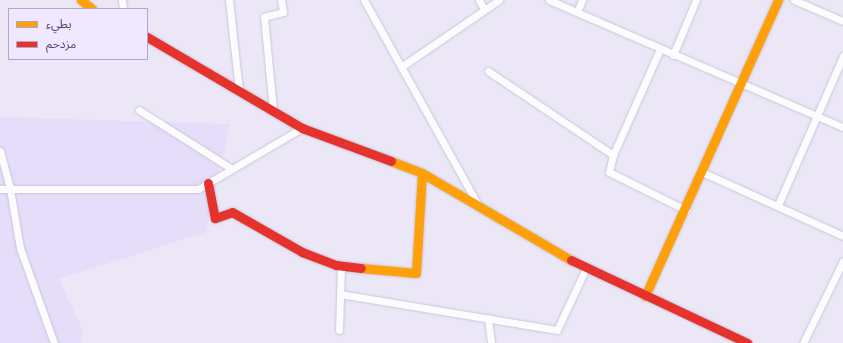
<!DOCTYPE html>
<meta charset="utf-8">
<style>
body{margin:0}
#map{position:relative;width:843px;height:343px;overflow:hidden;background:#ece7f7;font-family:"DM Sans","Noto Sans Arabic",sans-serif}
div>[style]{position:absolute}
.residential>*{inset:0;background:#e5ddf9}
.roads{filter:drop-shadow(0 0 1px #c9c5d8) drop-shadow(0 0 1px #c9c5d8)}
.street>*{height:7px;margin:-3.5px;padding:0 3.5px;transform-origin:3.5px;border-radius:3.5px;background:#fcfbfe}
.slow>*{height:9px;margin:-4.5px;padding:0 4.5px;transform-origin:4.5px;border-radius:4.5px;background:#ff9f0a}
.jam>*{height:9px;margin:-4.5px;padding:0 4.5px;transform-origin:4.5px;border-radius:4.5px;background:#e5322d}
span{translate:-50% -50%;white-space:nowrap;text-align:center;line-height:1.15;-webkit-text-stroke:4px #f0e8ff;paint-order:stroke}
.legend{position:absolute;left:8px;top:8px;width:140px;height:52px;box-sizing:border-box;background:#f0e8ff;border:1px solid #aea8c8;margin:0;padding:5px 7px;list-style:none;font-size:12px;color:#4b4775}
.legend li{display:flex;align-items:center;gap:8px;height:20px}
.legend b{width:20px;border:1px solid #aea8c8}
</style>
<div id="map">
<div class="residential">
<div style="clip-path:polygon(0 117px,230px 124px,206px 232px,59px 279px,83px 331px,81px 343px,0 343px)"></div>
</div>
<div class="roads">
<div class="street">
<div style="left:122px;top:0;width:9px;rotate:84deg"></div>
<div style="left:229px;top:0;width:91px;rotate:83.7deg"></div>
<div style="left:364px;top:0;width:235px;rotate:60.9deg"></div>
<div style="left:479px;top:0;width:10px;rotate:61deg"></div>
<div style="left:549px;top:0;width:320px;rotate:23.4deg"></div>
<div style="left:794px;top:0;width:53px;rotate:23.2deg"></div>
<div style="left:577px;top:12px;width:13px;rotate:-67deg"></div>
<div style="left:660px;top:49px;width:116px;rotate:113.9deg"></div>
<div style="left:613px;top:155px;width:17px;rotate:103deg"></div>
<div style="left:609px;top:172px;width:86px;rotate:26.3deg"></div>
<div style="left:673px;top:55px;width:60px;rotate:-67.3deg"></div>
<div style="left:401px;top:67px;width:119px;rotate:-34.4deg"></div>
<div style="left:488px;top:71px;width:151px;rotate:33.9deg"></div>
<div style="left:139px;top:110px;width:110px;rotate:32.4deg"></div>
<div style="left:273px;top:110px;width:93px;rotate:-95.5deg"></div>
<div style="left:264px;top:17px;width:20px;rotate:-15deg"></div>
<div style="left:283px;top:12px;width:12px;rotate:-99deg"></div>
<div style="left:0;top:151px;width:39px;rotate:75deg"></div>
<div style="left:10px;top:189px;width:60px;rotate:80.4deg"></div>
<div style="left:20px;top:248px;width:101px;rotate:70.3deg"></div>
<div style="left:702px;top:172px;width:155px;rotate:24.4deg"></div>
<div style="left:0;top:189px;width:198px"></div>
<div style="left:198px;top:189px;width:121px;rotate:-30.4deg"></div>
<div style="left:778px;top:205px;width:163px;rotate:-66.4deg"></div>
<div style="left:340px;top:294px;width:220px;rotate:9.4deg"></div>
<div style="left:557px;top:330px;width:68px;rotate:-64.9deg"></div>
<div style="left:488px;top:318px;width:25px;rotate:83deg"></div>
<div style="left:339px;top:330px;width:65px;rotate:-88.2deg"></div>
<div style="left:803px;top:343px;width:91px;rotate:-64deg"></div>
</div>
<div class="slow">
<div style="left:81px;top:0;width:14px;rotate:39deg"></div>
<div style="left:391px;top:161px;width:33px;rotate:21deg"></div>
<div style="left:422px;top:173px;width:173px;rotate:30.3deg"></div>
<div style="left:361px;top:268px;width:55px;rotate:5.2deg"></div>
<div style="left:416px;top:273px;width:100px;rotate:-86.6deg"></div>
<div style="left:645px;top:296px;width:325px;rotate:-65.8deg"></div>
</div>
<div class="jam">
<div style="left:147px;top:37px;width:180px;rotate:30.4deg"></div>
<div style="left:302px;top:128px;width:95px;rotate:20.3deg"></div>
<div style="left:208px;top:183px;width:36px;rotate:79deg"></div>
<div style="left:215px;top:218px;width:18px;rotate:-19deg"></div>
<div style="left:232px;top:212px;width:81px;rotate:29.7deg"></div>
<div style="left:302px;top:252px;width:36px;rotate:21deg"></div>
<div style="left:336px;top:265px;width:25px;rotate:7deg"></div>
<div style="left:571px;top:260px;width:195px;rotate:25.2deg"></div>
</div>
</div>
<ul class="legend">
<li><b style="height:5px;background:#ff9f0a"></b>بطيء</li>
<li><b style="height:5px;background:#e5322d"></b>مزدحم</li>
</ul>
</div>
